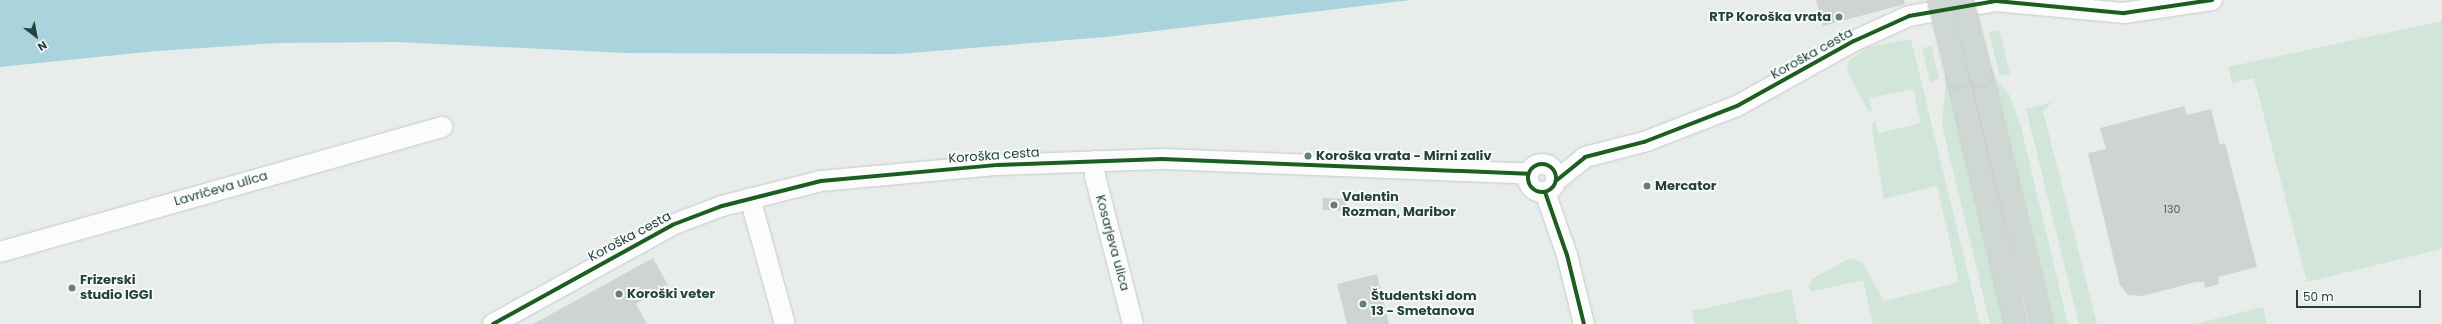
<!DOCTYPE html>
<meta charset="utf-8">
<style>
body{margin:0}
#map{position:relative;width:2442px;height:324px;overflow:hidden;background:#e8edeb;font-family:Poppins,sans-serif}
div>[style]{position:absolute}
.green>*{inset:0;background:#d1e6d8}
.water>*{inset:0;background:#a9d4db}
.building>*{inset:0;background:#cfd4d2;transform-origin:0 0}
.roads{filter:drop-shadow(0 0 1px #c5cac8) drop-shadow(0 0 1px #c5cac8)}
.minor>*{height:20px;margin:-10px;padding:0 10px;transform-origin:10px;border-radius:10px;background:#fcfcfc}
.minor>.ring{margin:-10px;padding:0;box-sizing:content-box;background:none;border:20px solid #fcfcfc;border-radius:50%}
.major>*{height:22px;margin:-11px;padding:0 11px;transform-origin:11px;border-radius:11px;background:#cfd7d5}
.bridges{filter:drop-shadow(0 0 1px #c3ccc9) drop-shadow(0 0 1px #c3ccc9)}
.major-bridge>*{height:22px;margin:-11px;padding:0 11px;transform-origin:11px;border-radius:11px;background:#cfd7d5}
.cycleway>*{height:4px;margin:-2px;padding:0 2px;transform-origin:2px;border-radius:2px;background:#1b5e20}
.cycleway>.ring{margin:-2px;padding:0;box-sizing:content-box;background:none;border:4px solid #1b5e20;border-radius:50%}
.dots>*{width:11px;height:11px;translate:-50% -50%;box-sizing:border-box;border:2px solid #f7fbf9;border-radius:50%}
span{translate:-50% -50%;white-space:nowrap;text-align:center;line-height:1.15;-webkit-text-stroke:3.5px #f7fbf9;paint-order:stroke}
.number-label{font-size:11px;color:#506761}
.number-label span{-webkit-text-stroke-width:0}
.poi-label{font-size:13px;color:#24423a;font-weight:700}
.right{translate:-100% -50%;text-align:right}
.left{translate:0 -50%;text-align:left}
.street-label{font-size:13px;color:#24423a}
.north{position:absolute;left:16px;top:16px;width:40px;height:40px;-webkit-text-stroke:3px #f7fbf9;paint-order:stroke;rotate:148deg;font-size:11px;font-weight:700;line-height:16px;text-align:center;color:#24423a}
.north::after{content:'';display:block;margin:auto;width:14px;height:18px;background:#24423a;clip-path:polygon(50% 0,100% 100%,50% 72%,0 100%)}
.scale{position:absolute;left:2296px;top:290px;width:125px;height:18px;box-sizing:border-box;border:2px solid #24423a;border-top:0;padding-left:5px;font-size:12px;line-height:14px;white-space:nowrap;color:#24423a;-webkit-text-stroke:3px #f7fbf9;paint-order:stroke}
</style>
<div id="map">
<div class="green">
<div style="clip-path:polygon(2442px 21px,2442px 249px,2307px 282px,2254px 78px,2232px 83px,2228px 67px)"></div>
<div style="clip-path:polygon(1999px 30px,2010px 74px,2003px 76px,1999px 74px,1989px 32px)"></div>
<div style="clip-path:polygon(1911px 39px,1958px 233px,1980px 324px,1873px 324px,1863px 280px,1810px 292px,1809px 285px,1812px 279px,1850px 258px,1862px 262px,1884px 301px,1959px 282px,1937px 186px,1884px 199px,1871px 124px,1875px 121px,1879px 133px,1921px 123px,1913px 89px,1869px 98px,1872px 111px,1868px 111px,1847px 71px,1849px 61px,1868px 47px)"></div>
<div style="clip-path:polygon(1931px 46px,1939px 78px,1930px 83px,1922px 48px)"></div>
<div style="clip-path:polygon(1992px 75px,2009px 94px,2021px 127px,2068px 324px,2054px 324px)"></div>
<div style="clip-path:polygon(1946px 77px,1948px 77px,2006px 324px,1990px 324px,1942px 125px)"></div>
<div style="clip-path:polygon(2053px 102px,2043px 111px,2097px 324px,2079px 324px,2026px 109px)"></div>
<div style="clip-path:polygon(1791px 289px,1798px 324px,1695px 324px,1692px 311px)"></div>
<div style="clip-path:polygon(2263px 307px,2267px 324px,2194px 324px)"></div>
</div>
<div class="water">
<div style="clip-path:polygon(0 0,1411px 0,1106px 37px,898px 54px,625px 53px,397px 42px,278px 43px,156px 51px,0 67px)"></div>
</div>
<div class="building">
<div style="clip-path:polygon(1816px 0,1904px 0,1905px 4px,1823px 26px)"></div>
<div style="clip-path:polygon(2184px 106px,2187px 115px,2211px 109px,2220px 145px,2225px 143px,2257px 267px,2218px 277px,2219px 284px,2205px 288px,2204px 282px,2196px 282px,2142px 296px,2128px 295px,2120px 285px,2088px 153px,2106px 149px,2100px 128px)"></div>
<div style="left:1323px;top:198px;width:23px;height:12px;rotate:2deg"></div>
<div style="clip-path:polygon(653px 258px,668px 285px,636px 304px,647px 324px,533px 324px)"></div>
<div style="clip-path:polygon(1377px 274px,1389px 324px,1347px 324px,1337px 284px)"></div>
</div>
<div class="roads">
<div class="minor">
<div style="left:1094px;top:161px;width:15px;rotate:86deg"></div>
<div style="left:1095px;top:176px;width:153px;rotate:75.6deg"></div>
<div class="ring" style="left:1528px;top:164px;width:8px;height:8px"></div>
<div style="left:1557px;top:180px;width:36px;rotate:-39deg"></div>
<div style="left:1585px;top:157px;width:61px;rotate:-14.3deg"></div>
<div style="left:1644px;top:142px;width:100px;rotate:-21.2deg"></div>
<div style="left:1737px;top:106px;width:134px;rotate:-29.1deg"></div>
<div style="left:1854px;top:41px;width:60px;rotate:-24.4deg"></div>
<div style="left:1909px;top:16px;width:88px;rotate:-9.8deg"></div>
<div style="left:1996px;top:1px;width:129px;rotate:5.4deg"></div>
<div style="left:2124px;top:13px;width:89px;rotate:-8.4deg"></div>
<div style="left:1545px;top:192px;width:67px;rotate:70.8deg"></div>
<div style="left:1567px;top:255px;width:71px;rotate:76.2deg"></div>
<div style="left:750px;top:198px;width:131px;rotate:74.5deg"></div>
<div style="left:0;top:252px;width:460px;rotate:-15.8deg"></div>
<div style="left:493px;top:324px;width:205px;rotate:-28.9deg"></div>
<div style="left:672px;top:225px;width:53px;rotate:-20.8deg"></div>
<div style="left:722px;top:206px;width:102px;rotate:-14.2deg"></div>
<div style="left:821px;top:181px;width:178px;rotate:-5.2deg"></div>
<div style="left:998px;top:165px;width:164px;rotate:-2.1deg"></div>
<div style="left:1162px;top:159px;width:366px;rotate:2.3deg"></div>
</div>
<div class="major">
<div style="left:1981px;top:75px;width:256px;rotate:76.2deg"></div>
<div style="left:1958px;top:77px;width:254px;rotate:76.8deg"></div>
</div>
</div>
<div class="bridges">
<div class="major-bridge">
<div style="left:1939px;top:0;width:79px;rotate:76.1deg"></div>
<div style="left:1962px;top:0;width:77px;rotate:75.8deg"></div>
</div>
</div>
<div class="cycleway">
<div class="ring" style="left:1528px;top:164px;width:24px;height:24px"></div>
<div style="left:1557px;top:180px;width:36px;rotate:-39deg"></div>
<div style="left:1585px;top:157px;width:61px;rotate:-14.3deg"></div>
<div style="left:1644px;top:142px;width:100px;rotate:-21.2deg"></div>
<div style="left:1737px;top:106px;width:134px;rotate:-29.1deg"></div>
<div style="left:1854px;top:41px;width:60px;rotate:-24.4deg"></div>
<div style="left:1909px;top:16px;width:88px;rotate:-9.8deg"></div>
<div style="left:1996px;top:1px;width:129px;rotate:5.4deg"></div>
<div style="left:2124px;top:13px;width:89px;rotate:-8.4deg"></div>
<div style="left:1545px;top:192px;width:67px;rotate:70.8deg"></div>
<div style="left:1567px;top:255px;width:71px;rotate:76.2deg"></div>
<div style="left:493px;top:324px;width:205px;rotate:-28.9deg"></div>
<div style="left:672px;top:225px;width:53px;rotate:-20.8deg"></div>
<div style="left:722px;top:206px;width:102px;rotate:-14.2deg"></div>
<div style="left:821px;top:181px;width:178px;rotate:-5.2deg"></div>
<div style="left:998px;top:165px;width:164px;rotate:-2.1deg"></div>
<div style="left:1162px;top:159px;width:366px;rotate:2.3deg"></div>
</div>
<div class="dots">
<div style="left:1839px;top:17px;background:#697e78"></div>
<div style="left:1308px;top:156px;background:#697e78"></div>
<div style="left:1647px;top:186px;background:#697e78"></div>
<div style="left:1334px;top:205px;background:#697e78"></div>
<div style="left:72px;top:288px;background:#697e78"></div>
<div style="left:619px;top:294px;background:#697e78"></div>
<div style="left:1363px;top:304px;background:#697e78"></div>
</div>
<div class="number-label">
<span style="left:2172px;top:209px">130</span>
</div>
<div class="poi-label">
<span class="right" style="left:1831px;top:17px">RTP Koroška vrata</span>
<span class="left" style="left:1316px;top:156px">Koroška vrata - Mirni zaliv</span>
<span class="left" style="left:1655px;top:186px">Mercator</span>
<span class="left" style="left:1342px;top:205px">Valentin<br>Rozman, Maribor</span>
<span class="left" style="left:80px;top:288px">Frizerski<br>studio IGGI</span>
<span class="left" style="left:627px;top:294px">Koroški veter</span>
<span class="left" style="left:1371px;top:304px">Študentski dom<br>13 - Smetanova</span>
</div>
<div class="street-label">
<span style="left:1812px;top:54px;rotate:-29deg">Koroška cesta</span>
<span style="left:994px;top:156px;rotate:-4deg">Koroška cesta</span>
<span style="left:221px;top:189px;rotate:-16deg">Lavričeva ulica</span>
<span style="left:630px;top:237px;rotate:-28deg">Koroška cesta</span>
<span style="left:1112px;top:243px;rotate:75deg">Kosarjeva ulica</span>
</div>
<div class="north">N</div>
<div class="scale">50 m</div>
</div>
